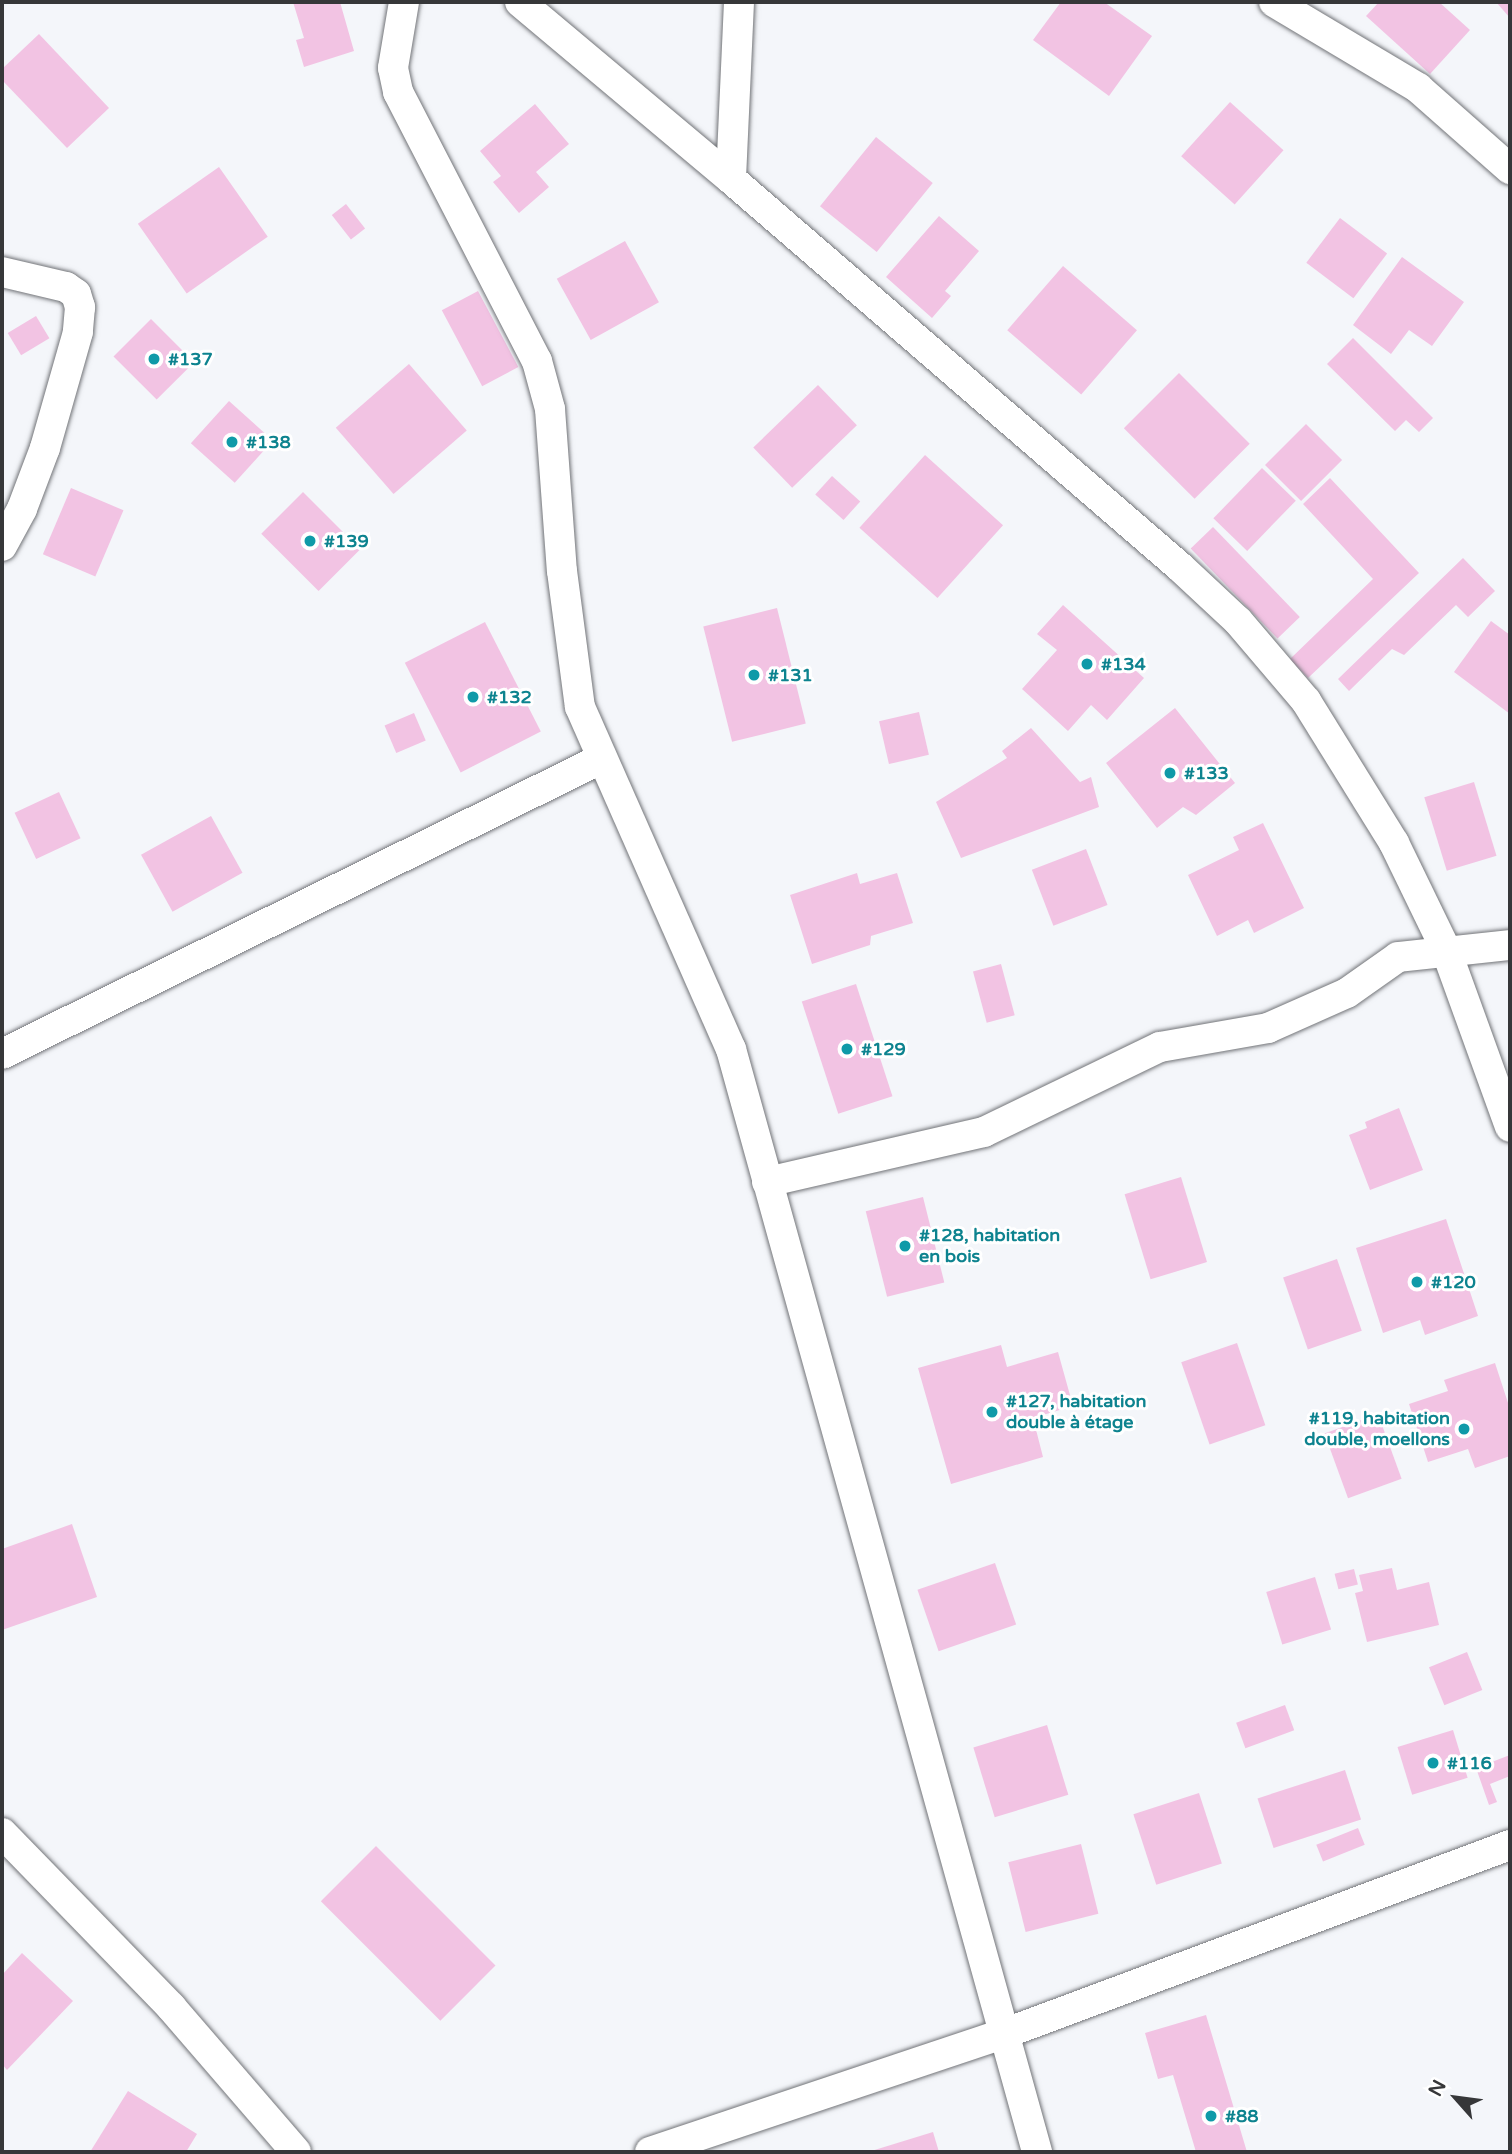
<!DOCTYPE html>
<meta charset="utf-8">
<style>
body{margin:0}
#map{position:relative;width:1512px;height:2154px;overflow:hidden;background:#f4f6fa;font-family:"Varela Round",sans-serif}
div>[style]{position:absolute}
.building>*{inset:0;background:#f2c3e3;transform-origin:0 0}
.roads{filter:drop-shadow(0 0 2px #727478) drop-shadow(0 0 2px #727478)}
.minor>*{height:30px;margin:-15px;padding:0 15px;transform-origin:15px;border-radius:15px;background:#fff}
.dots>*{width:19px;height:19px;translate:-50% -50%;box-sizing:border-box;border:4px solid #fff;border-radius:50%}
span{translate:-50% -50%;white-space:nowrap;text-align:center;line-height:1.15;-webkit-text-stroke:6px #fff;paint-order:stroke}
.culture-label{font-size:18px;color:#0d838f;font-weight:700}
.left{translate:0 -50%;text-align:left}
.right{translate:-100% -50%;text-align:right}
.frame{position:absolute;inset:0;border:4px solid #363739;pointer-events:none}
.north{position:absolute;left:1421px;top:2063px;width:70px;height:70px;-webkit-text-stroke:5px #fff;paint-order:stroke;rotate:298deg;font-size:19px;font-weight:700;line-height:28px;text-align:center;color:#363739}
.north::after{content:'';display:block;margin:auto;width:24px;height:32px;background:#363739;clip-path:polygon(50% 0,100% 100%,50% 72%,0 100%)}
</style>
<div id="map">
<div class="building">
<div style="clip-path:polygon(293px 2px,340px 2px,354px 51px,304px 67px,296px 40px,304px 38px)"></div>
<div style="clip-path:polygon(1061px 2px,1104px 2px,1152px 36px,1109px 96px,1033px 40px)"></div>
<div style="clip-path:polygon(1379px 2px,1439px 2px,1470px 30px,1430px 74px,1366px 16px)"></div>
<div style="clip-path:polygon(1496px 2px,1510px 2px,1510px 18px)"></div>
<div style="clip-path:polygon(39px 34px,109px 108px,67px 148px,2px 80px,2px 69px)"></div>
<div style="left:1230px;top:102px;width:72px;height:73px;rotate:42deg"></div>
<div style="clip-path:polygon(535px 104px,569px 144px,536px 172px,549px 187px,519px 213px,493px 182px,501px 176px,480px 151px)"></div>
<div style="left:876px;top:137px;width:73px;height:89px;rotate:39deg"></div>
<div style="left:219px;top:167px;width:85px;height:99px;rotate:55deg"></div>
<div style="left:346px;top:204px;width:31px;height:18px;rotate:52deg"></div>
<div style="clip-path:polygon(939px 216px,979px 251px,945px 291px,951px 296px,932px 318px,886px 277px)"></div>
<div style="left:1340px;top:218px;width:59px;height:56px;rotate:37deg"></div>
<div style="left:625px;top:241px;width:70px;height:78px;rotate:61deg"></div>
<div style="clip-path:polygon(1402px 257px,1464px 302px,1432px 346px,1409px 330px,1391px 354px,1353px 325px)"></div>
<div style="left:1063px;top:266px;width:98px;height:85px;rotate:41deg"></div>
<div style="left:478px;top:291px;width:86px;height:41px;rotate:62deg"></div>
<div style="left:36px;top:316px;width:26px;height:33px;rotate:59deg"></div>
<div style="left:151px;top:319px;width:61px;height:53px;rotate:45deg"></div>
<div style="clip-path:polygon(1353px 338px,1433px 418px,1419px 432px,1406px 420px,1395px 431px,1327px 364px)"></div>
<div style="left:409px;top:364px;width:88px;height:97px;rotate:49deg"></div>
<div style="left:1179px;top:373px;width:100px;height:78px;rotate:45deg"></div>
<div style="left:818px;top:385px;width:56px;height:90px;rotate:46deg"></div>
<div style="left:229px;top:401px;width:59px;height:57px;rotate:42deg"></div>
<div style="left:1306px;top:424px;width:51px;height:58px;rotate:45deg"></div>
<div style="left:925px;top:455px;width:105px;height:98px;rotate:42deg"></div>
<div style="left:1262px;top:468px;width:47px;height:70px;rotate:44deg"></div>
<div style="left:832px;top:476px;width:38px;height:25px;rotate:42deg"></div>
<div style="clip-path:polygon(1330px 478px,1419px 573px,1308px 678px,1290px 659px,1373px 579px,1303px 504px)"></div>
<div style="left:71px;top:488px;width:57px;height:72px;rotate:23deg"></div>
<div style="left:303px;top:492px;width:81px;height:59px;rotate:45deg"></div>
<div style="left:1213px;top:527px;width:125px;height:31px;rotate:46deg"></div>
<div style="clip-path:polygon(1463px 558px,1495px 591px,1468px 617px,1456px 605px,1404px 655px,1392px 649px,1349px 691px,1338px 679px)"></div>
<div style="clip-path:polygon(1063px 605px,1144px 678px,1107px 720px,1091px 705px,1068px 731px,1022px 689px,1057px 650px,1037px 634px)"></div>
<div style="left:777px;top:608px;width:119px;height:76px;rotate:76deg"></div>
<div style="clip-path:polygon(1491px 621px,1510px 635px,1510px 714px,1454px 672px)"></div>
<div style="left:485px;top:622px;width:123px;height:90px;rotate:63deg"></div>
<div style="clip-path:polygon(1175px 708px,1235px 783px,1196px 815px,1183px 807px,1157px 828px,1106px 763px)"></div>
<div style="left:919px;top:712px;width:44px;height:41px;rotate:77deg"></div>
<div style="left:414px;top:713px;width:30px;height:32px;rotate:67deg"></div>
<div style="clip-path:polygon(1031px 728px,1080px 782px,1091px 777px,1099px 807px,961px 858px,936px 802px,1007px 758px,1002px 751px)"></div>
<div style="left:1474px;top:782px;width:77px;height:52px;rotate:73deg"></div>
<div style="left:59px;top:792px;width:51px;height:49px;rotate:65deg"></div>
<div style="left:211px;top:816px;width:65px;height:80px;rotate:61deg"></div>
<div style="clip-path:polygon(1263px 823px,1304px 908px,1254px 933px,1248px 920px,1217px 936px,1188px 875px,1239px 850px,1233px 837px)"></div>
<div style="left:1086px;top:849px;width:60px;height:58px;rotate:69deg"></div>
<div style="clip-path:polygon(857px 873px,860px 884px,897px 873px,913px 923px,871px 936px,870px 945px,812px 964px,790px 895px)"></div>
<div style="left:1001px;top:964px;width:53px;height:29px;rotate:75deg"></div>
<div style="left:856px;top:984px;width:118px;height:57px;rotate:72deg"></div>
<div style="clip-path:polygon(1399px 1108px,1423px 1170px,1370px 1190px,1349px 1135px,1367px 1128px,1365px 1122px)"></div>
<div style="left:1181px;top:1177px;width:89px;height:59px;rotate:73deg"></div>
<div style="left:923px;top:1197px;width:88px;height:59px;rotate:76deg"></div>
<div style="clip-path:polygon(1446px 1219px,1478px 1316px,1425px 1335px,1420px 1320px,1383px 1333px,1356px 1248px)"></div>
<div style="left:1337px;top:1259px;width:76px;height:57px;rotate:71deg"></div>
<div style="left:1237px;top:1343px;width:87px;height:59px;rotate:71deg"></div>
<div style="clip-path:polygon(1001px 1345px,1007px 1367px,1058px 1352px,1073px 1406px,1033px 1418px,1043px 1457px,951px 1484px,918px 1368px)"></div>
<div style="clip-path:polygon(1495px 1363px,1510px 1409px,1510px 1456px,1475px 1468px,1468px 1449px,1428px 1462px,1409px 1404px,1448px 1391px,1444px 1380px)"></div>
<div style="left:1378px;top:1414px;width:69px;height:57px;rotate:70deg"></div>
<div style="clip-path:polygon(72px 1524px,97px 1597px,2px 1630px,2px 1549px)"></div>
<div style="left:995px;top:1563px;width:65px;height:82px;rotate:71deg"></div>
<div style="clip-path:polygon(1392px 1568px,1397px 1590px,1429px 1582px,1439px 1625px,1367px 1642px,1355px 1593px,1363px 1591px,1359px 1575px)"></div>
<div style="left:1354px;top:1569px;width:16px;height:20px;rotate:76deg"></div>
<div style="left:1315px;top:1577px;width:55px;height:51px;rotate:73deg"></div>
<div style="left:1467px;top:1652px;width:41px;height:41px;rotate:68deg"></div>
<div style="left:1285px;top:1705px;width:27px;height:52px;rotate:70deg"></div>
<div style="left:1047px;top:1725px;width:73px;height:77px;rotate:73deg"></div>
<div style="left:1453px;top:1730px;width:50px;height:58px;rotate:73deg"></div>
<div style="clip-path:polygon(1510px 1755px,1510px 1776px,1490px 1784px,1497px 1802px,1489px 1805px,1476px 1768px)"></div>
<div style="left:1345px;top:1770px;width:52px;height:92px;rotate:72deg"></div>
<div style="left:1199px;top:1793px;width:74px;height:69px;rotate:72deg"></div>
<div style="left:1358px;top:1828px;width:18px;height:45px;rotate:68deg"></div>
<div style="left:1081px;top:1844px;width:72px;height:75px;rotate:76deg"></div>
<div style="left:376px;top:1846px;width:169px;height:78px;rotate:45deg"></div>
<div style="clip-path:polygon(22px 1953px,73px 2001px,7px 2070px,2px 2064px,2px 1975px)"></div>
<div style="clip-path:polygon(1206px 2015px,1247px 2152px,1196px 2152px,1173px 2075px,1158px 2079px,1145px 2033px)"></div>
<div style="clip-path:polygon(128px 2091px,197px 2134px,186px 2152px,90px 2152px)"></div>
<div style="clip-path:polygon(933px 2132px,939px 2152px,868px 2152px)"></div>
</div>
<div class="roads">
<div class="minor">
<div style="left:404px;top:2px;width:67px;rotate:99.5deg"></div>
<div style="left:393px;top:68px;width:25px;rotate:78deg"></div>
<div style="left:398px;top:92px;width:303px;rotate:62.7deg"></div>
<div style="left:537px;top:361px;width:50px;rotate:74.8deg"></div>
<div style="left:550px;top:409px;width:162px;rotate:85.8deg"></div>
<div style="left:562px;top:571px;width:137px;rotate:82.5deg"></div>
<div style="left:580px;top:707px;width:374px;rotate:66.2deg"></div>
<div style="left:731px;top:1049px;width:1145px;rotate:74.49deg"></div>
<div style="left:520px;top:2px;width:275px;rotate:40deg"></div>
<div style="left:739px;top:2px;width:177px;rotate:92.6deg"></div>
<div style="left:731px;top:179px;width:593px;rotate:40.83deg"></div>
<div style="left:1180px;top:567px;width:79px;rotate:43deg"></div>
<div style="left:1238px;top:621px;width:105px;rotate:49.6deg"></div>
<div style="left:1306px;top:701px;width:167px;rotate:58.2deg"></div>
<div style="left:1394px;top:843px;width:119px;rotate:64.1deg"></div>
<div style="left:1446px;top:950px;width:188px;rotate:70.1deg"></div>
<div style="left:1274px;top:2px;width:168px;rotate:30.8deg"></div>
<div style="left:1418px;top:88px;width:123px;rotate:41.4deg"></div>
<div style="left:2px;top:272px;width:66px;rotate:13.2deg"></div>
<div style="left:66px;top:287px;width:12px;rotate:35deg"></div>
<div style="left:76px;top:294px;width:14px;rotate:73deg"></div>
<div style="left:80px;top:307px;width:25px;rotate:95deg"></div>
<div style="left:78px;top:332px;width:121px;rotate:105.9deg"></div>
<div style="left:45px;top:448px;width:65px;rotate:110.7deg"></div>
<div style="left:22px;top:509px;width:42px;rotate:118.4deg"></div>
<div style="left:2px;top:1054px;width:665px;rotate:-26.22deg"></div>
<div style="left:767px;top:1182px;width:223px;rotate:-13deg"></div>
<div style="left:984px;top:1132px;width:195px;rotate:-25.8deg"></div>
<div style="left:1160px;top:1047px;width:110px;rotate:-10deg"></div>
<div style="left:1268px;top:1028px;width:86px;rotate:-23.9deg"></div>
<div style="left:1347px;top:993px;width:62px;rotate:-35.2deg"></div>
<div style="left:1398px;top:957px;width:113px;rotate:-6.1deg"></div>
<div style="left:2px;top:1833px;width:243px;rotate:45.8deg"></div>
<div style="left:171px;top:2007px;width:191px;rotate:49.2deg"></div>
<div style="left:650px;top:2152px;width:375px;rotate:-18.5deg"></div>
<div style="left:1006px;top:2033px;width:538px;rotate:-20.46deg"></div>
</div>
</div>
<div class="dots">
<div style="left:154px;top:359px;background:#0f9aa8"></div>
<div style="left:232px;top:442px;background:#0f9aa8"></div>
<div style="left:310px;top:541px;background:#0f9aa8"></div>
<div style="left:1087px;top:664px;background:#0f9aa8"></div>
<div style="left:754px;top:675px;background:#0f9aa8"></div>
<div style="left:473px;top:697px;background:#0f9aa8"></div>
<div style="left:1170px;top:773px;background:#0f9aa8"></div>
<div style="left:847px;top:1049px;background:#0f9aa8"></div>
<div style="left:905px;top:1246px;background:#0f9aa8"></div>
<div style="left:1417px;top:1282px;background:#0f9aa8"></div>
<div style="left:992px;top:1412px;background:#0f9aa8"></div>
<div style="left:1464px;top:1429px;background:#0f9aa8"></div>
<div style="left:1433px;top:1763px;background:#0f9aa8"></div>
<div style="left:1211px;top:2116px;background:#0f9aa8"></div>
</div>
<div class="culture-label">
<span class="left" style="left:168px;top:359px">#137</span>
<span class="left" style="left:246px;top:442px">#138</span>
<span class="left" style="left:324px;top:541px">#139</span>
<span class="left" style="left:1101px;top:664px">#134</span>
<span class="left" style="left:768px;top:675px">#131</span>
<span class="left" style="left:487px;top:697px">#132</span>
<span class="left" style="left:1184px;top:773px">#133</span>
<span class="left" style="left:861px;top:1049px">#129</span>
<span class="left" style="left:919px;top:1246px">#128, habitation<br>en bois</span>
<span class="left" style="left:1431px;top:1282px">#120</span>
<span class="left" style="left:1006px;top:1412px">#127, habitation<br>double à étage</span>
<span class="right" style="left:1450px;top:1429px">#119, habitation<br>double, moellons</span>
<span class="left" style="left:1447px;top:1763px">#116</span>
<span class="left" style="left:1225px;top:2116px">#88</span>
</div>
<div class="frame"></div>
<div class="north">N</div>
</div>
